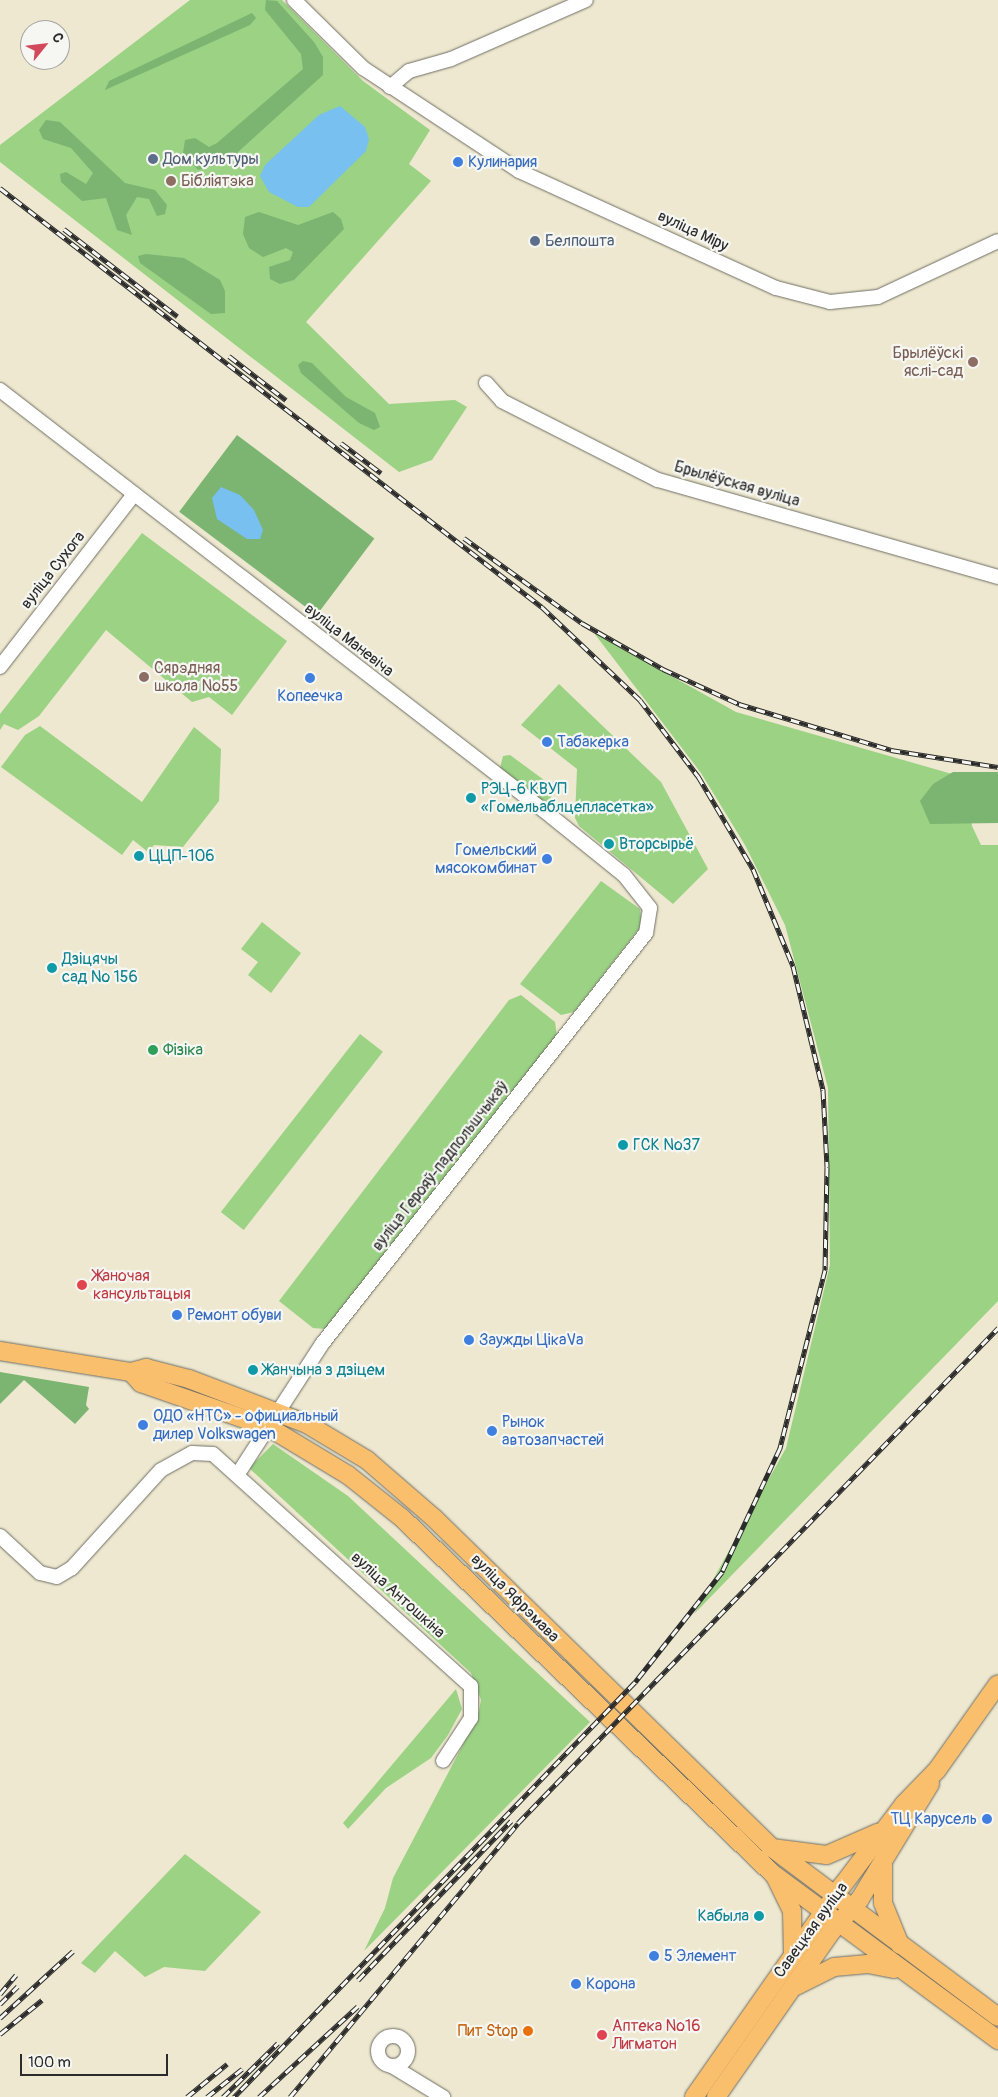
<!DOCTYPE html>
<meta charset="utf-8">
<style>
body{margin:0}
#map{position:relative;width:998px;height:2097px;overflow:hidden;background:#ede8cf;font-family:Pangolin,sans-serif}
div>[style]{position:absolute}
.green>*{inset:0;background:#9bd284;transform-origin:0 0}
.forest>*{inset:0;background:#7cb472;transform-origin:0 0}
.water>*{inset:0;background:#77c0f0}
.roads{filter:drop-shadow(0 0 1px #6f6d64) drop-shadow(0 0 1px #6f6d64)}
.minor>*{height:14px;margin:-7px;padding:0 7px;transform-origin:7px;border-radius:7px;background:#fff}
.minor>.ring{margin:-7px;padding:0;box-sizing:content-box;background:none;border:14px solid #fff;border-radius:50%}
.major>*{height:18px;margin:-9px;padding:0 9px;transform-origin:9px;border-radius:9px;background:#f9bf6d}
.rail>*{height:5px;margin-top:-2.5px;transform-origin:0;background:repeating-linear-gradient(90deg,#f6f6f2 0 9px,#2b2b2b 0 18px);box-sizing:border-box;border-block:1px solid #2b2b2b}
.dots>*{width:14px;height:14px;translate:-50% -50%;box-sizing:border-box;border:2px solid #f6f6f2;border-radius:50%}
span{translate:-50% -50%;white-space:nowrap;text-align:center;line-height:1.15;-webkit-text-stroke:4.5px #f6f6f2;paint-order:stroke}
.service-label{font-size:16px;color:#4e5e75}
.left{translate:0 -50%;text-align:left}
.shop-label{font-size:16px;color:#366cbe}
.right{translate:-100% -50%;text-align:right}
.education-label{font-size:16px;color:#785e54}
.street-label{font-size:16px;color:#2b2b2b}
.culture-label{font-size:16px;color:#0d838f}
.leisure-label{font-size:16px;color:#27864d}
.health-label{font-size:16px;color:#be3a42}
.food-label{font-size:16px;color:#c56008}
.north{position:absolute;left:20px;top:20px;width:50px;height:50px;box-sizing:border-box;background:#f6f6f2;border:1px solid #a5a5a2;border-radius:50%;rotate:61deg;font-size:14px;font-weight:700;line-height:20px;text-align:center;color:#2b2b2b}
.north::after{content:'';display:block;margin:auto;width:18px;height:22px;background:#d1495b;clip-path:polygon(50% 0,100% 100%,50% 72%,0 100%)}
.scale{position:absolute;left:20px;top:2054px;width:148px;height:22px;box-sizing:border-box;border:2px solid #2b2b2b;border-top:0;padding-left:6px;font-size:15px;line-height:18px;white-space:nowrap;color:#2b2b2b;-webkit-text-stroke:4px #f6f6f2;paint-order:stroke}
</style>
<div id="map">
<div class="green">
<div style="clip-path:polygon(190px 0,282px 0,363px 81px,430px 130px,409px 164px,431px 181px,306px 322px,389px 404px,455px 400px,467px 407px,432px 460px,399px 472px,0 162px,0 145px)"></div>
<div style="clip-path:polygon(142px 533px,287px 641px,232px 715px,209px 697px,192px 702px,106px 630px,39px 716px,18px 730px,4px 724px,0 730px,0 714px)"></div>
<div style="clip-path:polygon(594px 633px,736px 712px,966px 778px,972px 826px,981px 845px,998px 845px,998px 1301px,694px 1614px,786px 1448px,830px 1265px,828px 1088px,785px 925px,745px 845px,701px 773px)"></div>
<div style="clip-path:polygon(559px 684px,661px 782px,708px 869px,673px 904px,579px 826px,575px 818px,577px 769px,521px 725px)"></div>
<div style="clip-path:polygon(40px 726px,142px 802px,194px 727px,221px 749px,219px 801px,183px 847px,154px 845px,148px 852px,133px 840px,122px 855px,1px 767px,25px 735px)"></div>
<div style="clip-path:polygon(510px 755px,555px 788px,549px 802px,542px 801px,500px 768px,503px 756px)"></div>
<div style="clip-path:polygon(601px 881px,640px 909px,642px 925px,574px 1012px,561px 1015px,520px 984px)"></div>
<div style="clip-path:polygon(262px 922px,301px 953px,271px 993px,248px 975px,258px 962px,241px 949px)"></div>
<div style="clip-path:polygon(521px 995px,555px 1022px,557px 1036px,325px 1329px,313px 1328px,279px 1301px,509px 1000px)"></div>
<div style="left:360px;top:1034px;width:29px;height:226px;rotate:38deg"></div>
<div style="clip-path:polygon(273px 1444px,348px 1496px,590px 1722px,364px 1951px,385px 1908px,393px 1878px,478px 1716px,481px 1700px,471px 1673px,249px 1468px)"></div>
<div style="clip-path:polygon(456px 1689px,462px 1709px,448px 1735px,431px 1758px,386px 1788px,348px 1829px,343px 1823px)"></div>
<div style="clip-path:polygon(185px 1854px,261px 1912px,205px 1971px,164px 1967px,145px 1977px,115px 1951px,95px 1973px,81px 1963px)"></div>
</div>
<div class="forest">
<div style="clip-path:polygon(266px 0,277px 1px,314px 42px,323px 57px,323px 75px,227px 162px,198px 170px,183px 153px,185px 140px,195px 138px,209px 147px,217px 143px,303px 69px,301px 54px,265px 10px)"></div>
<div style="clip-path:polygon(252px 13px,256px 18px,250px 25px,105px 90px,109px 81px)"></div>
<div style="clip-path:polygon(46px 120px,60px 122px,125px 183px,155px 190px,167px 205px,165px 214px,157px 216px,149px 199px,137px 197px,126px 215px,132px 235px,117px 230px,106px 198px,82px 201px,61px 182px,60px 174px,66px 172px,86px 184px,93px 173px,71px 148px,43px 139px,39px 130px)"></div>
<div style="clip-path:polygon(259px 212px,298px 225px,333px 212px,341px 219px,344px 229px,294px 280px,280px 284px,270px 279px,269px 267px,290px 260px,293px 252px,286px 248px,263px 257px,249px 248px,243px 234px,245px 217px)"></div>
<div style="clip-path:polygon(146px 254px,184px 258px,220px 280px,225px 291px,225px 313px,211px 314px,140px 263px,138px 256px)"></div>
<div style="clip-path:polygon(303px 361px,312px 363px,346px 397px,375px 413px,380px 427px,374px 430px,359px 423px,301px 373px,298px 365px)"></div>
<div style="left:237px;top:435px;width:172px;height:96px;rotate:37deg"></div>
<div style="clip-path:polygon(953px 772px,998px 772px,998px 823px,930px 824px,920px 801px,933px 784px)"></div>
<div style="clip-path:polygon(0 1372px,89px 1387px,86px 1405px,89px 1409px,75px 1424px,24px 1380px,0 1404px)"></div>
</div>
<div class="water">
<div style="clip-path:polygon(340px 106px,365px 127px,369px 139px,366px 151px,309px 207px,298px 207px,269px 192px,260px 176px,265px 165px,319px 115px)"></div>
<div style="clip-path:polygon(221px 487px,240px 495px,254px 510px,263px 530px,260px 539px,247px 539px,217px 519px,212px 498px)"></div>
</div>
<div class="roads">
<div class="minor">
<div style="left:294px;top:0;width:97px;rotate:44.6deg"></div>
<div style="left:363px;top:68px;width:187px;rotate:33.4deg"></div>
<div style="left:519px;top:171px;width:282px;rotate:24.5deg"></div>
<div style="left:776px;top:288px;width:56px;rotate:14.5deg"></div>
<div style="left:830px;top:302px;width:48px;rotate:-5.9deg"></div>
<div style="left:878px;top:297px;width:132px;rotate:-25deg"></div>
<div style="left:390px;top:87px;width:25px;rotate:-40deg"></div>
<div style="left:409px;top:71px;width:44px;rotate:-15.9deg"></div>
<div style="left:451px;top:59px;width:147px;rotate:-23.6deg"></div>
<div style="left:486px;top:383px;width:24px;rotate:48deg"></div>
<div style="left:502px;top:401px;width:175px;rotate:26.9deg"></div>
<div style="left:658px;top:480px;width:354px;rotate:15.9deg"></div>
<div style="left:0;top:390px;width:698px;rotate:37.72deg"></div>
<div style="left:552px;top:817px;width:92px;rotate:38.9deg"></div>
<div style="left:624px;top:875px;width:42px;rotate:51.8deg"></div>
<div style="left:650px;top:908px;width:25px;rotate:99deg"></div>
<div style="left:646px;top:933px;width:523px;rotate:128.25deg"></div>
<div style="left:322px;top:1344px;width:155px;rotate:122.9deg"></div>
<div style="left:0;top:667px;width:219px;rotate:-52.2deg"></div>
<div style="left:0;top:1536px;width:54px;rotate:42.8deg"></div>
<div style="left:40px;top:1573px;width:17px;rotate:13deg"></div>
<div style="left:57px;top:1577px;width:17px;rotate:-31deg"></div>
<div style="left:72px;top:1568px;width:132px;rotate:-47.8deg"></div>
<div style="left:161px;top:1470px;width:35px;rotate:-29deg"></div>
<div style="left:192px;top:1453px;width:21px;rotate:3deg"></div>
<div style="left:213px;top:1454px;width:347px;rotate:42deg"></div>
<div style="left:471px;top:1686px;width:32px;rotate:90deg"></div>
<div style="left:471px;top:1718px;width:51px;rotate:123.1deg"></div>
<div class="ring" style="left:378px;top:2036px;width:16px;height:16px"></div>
<div style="left:392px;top:2066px;width:60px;rotate:31.3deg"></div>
</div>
<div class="major">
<div style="left:0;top:1351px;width:133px;rotate:9.1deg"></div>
<div style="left:131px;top:1372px;width:16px;rotate:-15deg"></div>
<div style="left:146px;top:1368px;width:44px;rotate:14.3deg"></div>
<div style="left:189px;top:1379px;width:126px;rotate:20.9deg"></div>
<div style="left:307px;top:1424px;width:70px;rotate:31deg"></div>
<div style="left:367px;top:1460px;width:89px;rotate:40.9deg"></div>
<div style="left:434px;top:1518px;width:472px;rotate:44.3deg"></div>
<div style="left:772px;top:1848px;width:282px;rotate:36.8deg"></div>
<div style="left:131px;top:1372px;width:15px;rotate:48deg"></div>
<div style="left:141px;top:1383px;width:137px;rotate:19.2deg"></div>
<div style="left:270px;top:1428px;width:91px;rotate:31.1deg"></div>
<div style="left:348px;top:1475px;width:69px;rotate:38.5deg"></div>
<div style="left:402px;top:1518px;width:514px;rotate:43.82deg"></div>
<div style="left:773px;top:1874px;width:280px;rotate:36.4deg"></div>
<div style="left:772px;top:1848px;width:55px;rotate:7.3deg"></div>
<div style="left:827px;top:1855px;width:55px;rotate:-23.7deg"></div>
<div style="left:883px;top:1865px;width:38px;rotate:90deg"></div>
<div style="left:883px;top:1903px;width:45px;rotate:68deg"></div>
<div style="left:775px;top:1876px;width:39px;rotate:64deg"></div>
<div style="left:792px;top:1911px;width:43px;rotate:88.7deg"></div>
<div style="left:796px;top:1986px;width:42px;rotate:-26.6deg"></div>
<div style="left:834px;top:1967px;width:34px;rotate:-5deg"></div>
<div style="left:868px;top:1964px;width:26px;rotate:11deg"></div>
<div style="left:694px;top:2097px;width:258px;rotate:-55deg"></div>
<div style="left:842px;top:1886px;width:103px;rotate:-52.9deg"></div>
<div style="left:904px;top:1804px;width:47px;rotate:-45.9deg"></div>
<div style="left:937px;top:1770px;width:105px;rotate:-54.7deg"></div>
<div style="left:716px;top:2097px;width:201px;rotate:-55.1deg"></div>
<div style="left:831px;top:1932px;width:44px;rotate:-48.7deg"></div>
<div style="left:860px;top:1899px;width:135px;rotate:-58.7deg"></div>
</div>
</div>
<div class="rail">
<div style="left:0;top:188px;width:685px;rotate:37.71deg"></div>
<div style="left:542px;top:607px;width:135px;rotate:43.5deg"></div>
<div style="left:640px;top:700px;width:96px;rotate:52.7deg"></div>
<div style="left:698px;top:776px;width:108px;rotate:59.4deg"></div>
<div style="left:753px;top:869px;width:105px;rotate:67.6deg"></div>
<div style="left:793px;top:966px;width:128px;rotate:76.4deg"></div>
<div style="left:823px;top:1090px;width:77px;rotate:87deg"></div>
<div style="left:827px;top:1167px;width:103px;rotate:91.1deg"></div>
<div style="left:825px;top:1270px;width:184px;rotate:104.2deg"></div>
<div style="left:780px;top:1448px;width:137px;rotate:115.1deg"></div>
<div style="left:722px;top:1572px;width:140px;rotate:128.3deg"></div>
<div style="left:635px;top:1682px;width:577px;rotate:134.02deg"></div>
<div style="left:64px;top:229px;width:143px;rotate:37.6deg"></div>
<div style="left:229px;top:356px;width:72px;rotate:37.7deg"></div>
<div style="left:341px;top:443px;width:50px;rotate:36.9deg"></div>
<div style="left:464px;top:538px;width:145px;rotate:35.8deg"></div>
<div style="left:582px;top:623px;width:93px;rotate:29.6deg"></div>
<div style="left:663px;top:669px;width:84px;rotate:24.7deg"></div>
<div style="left:739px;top:704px;width:159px;rotate:16.8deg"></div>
<div style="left:891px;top:750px;width:108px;rotate:9deg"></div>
<div style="left:358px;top:1980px;width:221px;rotate:-46.1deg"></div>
<div style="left:0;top:1994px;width:25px;rotate:-50deg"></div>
<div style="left:0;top:2004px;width:25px;rotate:-45deg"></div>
<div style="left:0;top:2018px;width:99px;rotate:-42.5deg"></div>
<div style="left:0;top:2034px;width:54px;rotate:-39deg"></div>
<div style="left:187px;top:2097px;width:52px;rotate:-39.5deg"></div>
<div style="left:207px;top:2097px;width:45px;rotate:-38.7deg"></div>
<div style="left:223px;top:2097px;width:77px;rotate:-44.5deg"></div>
<div style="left:259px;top:2097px;width:134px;rotate:-42.6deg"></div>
<div style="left:290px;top:2097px;width:356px;rotate:-50.2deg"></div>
<div style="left:518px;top:1823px;width:690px;rotate:-45.88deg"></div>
</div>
<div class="dots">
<div style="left:153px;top:159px;background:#5c6f8a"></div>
<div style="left:458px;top:162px;background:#3f7fe0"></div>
<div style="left:171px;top:181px;background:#8d6e63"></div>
<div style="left:535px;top:241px;background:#5c6f8a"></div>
<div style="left:973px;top:362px;background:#8d6e63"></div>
<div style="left:144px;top:677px;background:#8d6e63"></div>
<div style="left:310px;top:678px;background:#3f7fe0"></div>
<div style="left:547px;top:742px;background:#3f7fe0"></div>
<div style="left:471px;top:798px;background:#0f9aa8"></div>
<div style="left:609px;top:844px;background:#0f9aa8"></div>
<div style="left:139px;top:856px;background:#0f9aa8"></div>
<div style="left:547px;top:859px;background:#3f7fe0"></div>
<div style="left:52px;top:968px;background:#0f9aa8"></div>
<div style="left:153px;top:1050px;background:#2e9e5b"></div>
<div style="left:623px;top:1145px;background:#0f9aa8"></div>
<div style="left:82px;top:1285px;background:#e0444e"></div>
<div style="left:177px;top:1315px;background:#3f7fe0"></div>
<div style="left:469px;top:1340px;background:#3f7fe0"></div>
<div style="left:253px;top:1370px;background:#0f9aa8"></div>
<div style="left:143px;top:1425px;background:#3f7fe0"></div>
<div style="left:492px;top:1431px;background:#3f7fe0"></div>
<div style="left:987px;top:1819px;background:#3f7fe0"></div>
<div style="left:759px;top:1916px;background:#0f9aa8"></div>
<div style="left:654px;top:1956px;background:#3f7fe0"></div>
<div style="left:576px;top:1984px;background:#3f7fe0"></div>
<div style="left:528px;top:2031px;background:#e8710a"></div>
<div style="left:602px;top:2035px;background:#e0444e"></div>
</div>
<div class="service-label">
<span class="left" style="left:163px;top:159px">Дом культуры</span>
<span class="left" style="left:545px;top:241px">Белпошта</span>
</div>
<div class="shop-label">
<span class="left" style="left:468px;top:162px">Кулинария</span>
<span style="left:310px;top:696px">Копеечка</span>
<span class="left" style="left:557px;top:742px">Табакерка</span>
<span class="right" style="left:537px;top:859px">Гомельский<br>мясокомбинат</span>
<span class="left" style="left:187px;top:1315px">Ремонт обуви</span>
<span class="left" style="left:479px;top:1340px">Заужды ЦікаVа</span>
<span class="left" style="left:153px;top:1425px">ОДО «НТС» - официальный<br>дилер Volkswagen</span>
<span class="left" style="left:502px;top:1431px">Рынок<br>автозапчастей</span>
<span class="right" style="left:977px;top:1819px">ТЦ Карусель</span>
<span class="left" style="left:664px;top:1956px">5 Элемент</span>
<span class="left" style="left:586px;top:1984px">Корона</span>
</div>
<div class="education-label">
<span class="left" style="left:181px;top:181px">Бібліятэка</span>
<span class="right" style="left:963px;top:362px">Брылёўскі<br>яслі-сад</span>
<span class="left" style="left:154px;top:677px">Сярэдняя<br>школа №55</span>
</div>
<div class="street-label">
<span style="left:693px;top:231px;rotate:25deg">вуліца Міру</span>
<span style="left:737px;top:484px;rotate:16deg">Брылёўская вуліца</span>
<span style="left:53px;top:570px;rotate:-52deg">вуліца Сухога</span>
<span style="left:349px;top:640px;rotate:38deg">вуліца Маневіча</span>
<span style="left:440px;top:1166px;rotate:-52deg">вуліца Герояў-падпольшчыкаў</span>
<span style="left:398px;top:1595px;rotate:42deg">вуліца Антошкіна</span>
<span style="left:515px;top:1598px;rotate:45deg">вуліца Яфрэмава</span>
<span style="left:811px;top:1930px;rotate:-54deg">Савецкая вуліца</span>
</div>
<div class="culture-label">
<span class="left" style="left:481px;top:798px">РЭЦ-6 КВУП<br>«Гомельаблцепласетка»</span>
<span class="left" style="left:619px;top:844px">Вторсырьё</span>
<span class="left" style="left:149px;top:856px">ЦЦП-106</span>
<span class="left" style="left:62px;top:968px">Дзіцячы<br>сад № 156</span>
<span class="left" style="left:633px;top:1145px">ГСК №37</span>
<span class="left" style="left:263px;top:1370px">Жанчына з дзіцем</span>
<span class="right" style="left:749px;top:1916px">Кабыла</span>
</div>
<div class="leisure-label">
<span class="left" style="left:163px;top:1050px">Фізіка</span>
</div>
<div class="health-label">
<span class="left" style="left:93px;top:1285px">Жаночая<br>кансультацыя</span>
<span class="left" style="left:612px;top:2035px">Аптека №16<br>Лигматон</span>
</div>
<div class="food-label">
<span class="right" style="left:518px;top:2031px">Пит Stop</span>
</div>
<div class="north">С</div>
<div class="scale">100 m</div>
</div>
